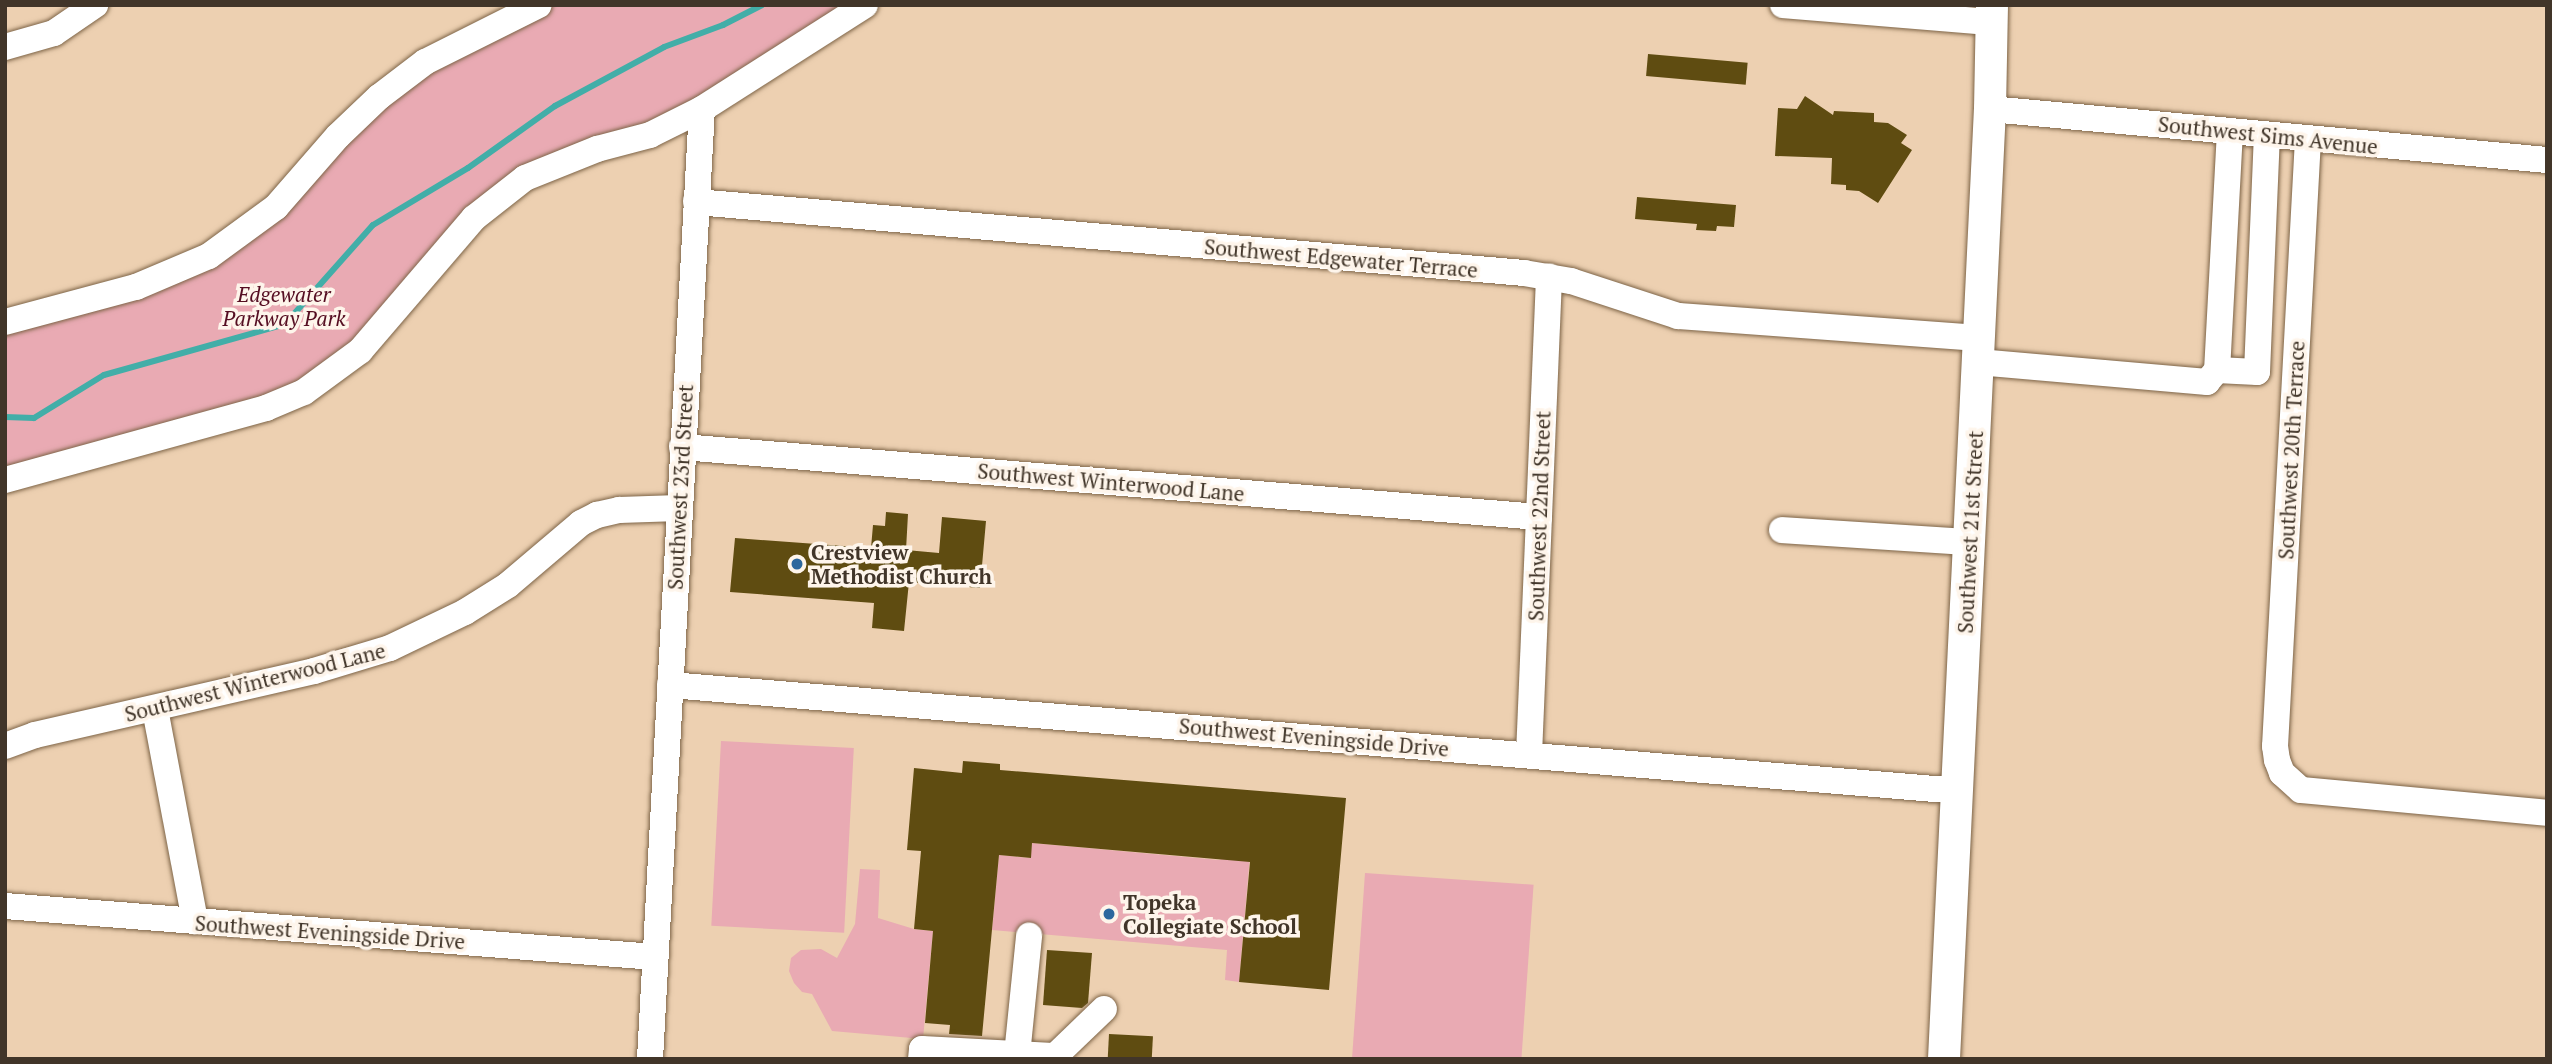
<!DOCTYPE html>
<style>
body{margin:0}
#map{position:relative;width:2552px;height:1064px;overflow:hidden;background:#edd0b1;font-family:"PT Serif",serif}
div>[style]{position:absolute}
.green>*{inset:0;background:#e9aab3;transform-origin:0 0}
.stream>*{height:6px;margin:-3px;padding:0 3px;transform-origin:3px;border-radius:3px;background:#42aea8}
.building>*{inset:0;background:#5f4c11;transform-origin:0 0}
.roads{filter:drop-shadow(0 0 2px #7d6447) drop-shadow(0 0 2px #7d6447)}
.minor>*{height:26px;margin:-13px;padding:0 13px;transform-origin:13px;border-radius:13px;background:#fff}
.major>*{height:32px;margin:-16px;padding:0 16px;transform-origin:16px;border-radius:16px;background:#fff}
.dots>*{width:19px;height:19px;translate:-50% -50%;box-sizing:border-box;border:4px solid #fef5eb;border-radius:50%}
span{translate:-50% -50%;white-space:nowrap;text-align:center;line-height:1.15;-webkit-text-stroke:7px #fef5eb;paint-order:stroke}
.street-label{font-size:21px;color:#413529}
.park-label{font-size:21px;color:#550e22;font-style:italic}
.poi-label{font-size:21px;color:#413529;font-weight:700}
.left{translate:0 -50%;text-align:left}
.frame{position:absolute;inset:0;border:7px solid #413529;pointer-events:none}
</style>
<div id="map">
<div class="green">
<div style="clip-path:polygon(539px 5px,865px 5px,702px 109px,525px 178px,334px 374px,5px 480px,5px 322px,209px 256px,379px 97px)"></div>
<div style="left:721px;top:741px;width:133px;height:185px;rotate:3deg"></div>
<div style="clip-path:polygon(1032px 843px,1219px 860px,1251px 844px,1239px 982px,1225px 980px,1227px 950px,992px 930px,999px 855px,1030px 858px)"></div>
<div style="clip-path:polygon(860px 869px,880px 870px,878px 918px,914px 929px,933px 931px,923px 1039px,832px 1031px,812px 994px,802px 992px,794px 983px,789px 971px,791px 958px,801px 950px,821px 949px,837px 958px,855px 924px)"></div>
<div style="left:1365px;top:873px;width:169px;height:187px;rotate:4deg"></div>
</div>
<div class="stream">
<div style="left:5px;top:417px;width:29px;rotate:2deg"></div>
<div style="left:34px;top:418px;width:82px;rotate:-31.6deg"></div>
<div style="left:104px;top:375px;width:188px;rotate:-15.7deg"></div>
<div style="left:285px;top:324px;width:132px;rotate:-48.4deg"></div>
<div style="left:373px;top:225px;width:111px;rotate:-31deg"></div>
<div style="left:468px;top:168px;width:107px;rotate:-35.5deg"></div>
<div style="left:555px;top:106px;width:124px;rotate:-28.4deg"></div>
<div style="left:664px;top:47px;width:63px;rotate:-20.4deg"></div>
<div style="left:723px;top:25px;width:44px;rotate:-27.1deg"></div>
</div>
<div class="building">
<div style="left:1648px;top:54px;width:100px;height:22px;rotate:5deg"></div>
<div style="clip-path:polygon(1805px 96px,1833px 115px,1834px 111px,1874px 113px,1874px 122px,1888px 123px,1907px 135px,1901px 143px,1912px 150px,1878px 203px,1859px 191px,1846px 190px,1846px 185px,1831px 184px,1832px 158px,1775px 156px,1778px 108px,1797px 109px)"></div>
<div style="clip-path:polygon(1637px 197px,1736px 205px,1734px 227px,1717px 226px,1716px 231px,1696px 230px,1697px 224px,1635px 219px)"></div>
<div style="clip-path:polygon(886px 512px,908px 514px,906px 550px,939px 553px,942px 517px,986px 521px,980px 588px,909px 582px,904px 631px,872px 628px,874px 603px,730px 592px,735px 538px,871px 548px,873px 525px,885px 526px)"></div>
<div style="clip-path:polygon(963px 761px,1000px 764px,1000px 770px,1346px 798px,1329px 990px,1239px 982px,1250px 862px,1032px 843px,1031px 858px,999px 855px,982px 1036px,949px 1034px,950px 1025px,925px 1023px,933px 931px,914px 929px,921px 851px,907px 850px,914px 768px,962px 773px)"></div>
<div style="clip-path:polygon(1047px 950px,1092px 953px,1088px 1003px,1082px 1008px,1043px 1005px)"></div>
<div style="left:1109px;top:1034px;width:44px;height:25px;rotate:3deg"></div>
</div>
<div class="roads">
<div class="minor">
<div style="left:1783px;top:5px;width:209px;rotate:4.7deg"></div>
<div style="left:5px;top:47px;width:51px;rotate:-15.9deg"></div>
<div style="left:54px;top:33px;width:50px;rotate:-34.3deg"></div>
<div style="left:1990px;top:109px;width:559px;rotate:5.23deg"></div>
<div style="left:2230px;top:131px;width:239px;rotate:93.1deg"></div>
<div style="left:2217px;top:370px;width:40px;rotate:2.9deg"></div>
<div style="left:2257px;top:372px;width:237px;rotate:-87.6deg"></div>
<div style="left:2308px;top:139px;width:608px;rotate:93.11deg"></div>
<div style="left:2275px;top:746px;width:14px;rotate:82deg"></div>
<div style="left:2277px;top:760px;width:14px;rotate:69deg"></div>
<div style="left:2282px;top:773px;width:25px;rotate:42deg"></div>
<div style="left:2301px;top:790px;width:247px;rotate:5.3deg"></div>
<div style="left:696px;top:202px;width:831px;rotate:4.9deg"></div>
<div style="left:1524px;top:273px;width:48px;rotate:9.7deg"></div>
<div style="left:1571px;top:281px;width:113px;rotate:18.1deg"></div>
<div style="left:1678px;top:316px;width:302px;rotate:4.2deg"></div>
<div style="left:5px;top:322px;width:136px;rotate:-15deg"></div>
<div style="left:136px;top:287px;width:79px;rotate:-23deg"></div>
<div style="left:209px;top:256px;width:83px;rotate:-36.2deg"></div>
<div style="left:276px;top:207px;width:94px;rotate:-48.9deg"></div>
<div style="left:338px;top:136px;width:57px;rotate:-43.6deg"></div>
<div style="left:379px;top:97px;width:58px;rotate:-37.3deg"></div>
<div style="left:425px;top:62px;width:127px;rotate:-26.6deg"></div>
<div style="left:1978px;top:362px;width:230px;rotate:5deg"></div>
<div style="left:2207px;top:382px;width:16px;rotate:-50deg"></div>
<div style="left:682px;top:447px;width:860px;rotate:4.67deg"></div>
<div style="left:5px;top:480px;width:271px;rotate:-15.4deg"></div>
<div style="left:266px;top:408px;width:41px;rotate:-22.8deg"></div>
<div style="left:304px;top:392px;width:69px;rotate:-36.2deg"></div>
<div style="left:360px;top:351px;width:175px;rotate:-49.4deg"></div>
<div style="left:474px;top:218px;width:65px;rotate:-38.1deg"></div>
<div style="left:525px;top:178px;width:78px;rotate:-21.9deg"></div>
<div style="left:597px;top:149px;width:55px;rotate:-14.8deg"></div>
<div style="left:650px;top:135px;width:58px;rotate:-26.6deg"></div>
<div style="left:702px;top:109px;width:193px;rotate:-32.5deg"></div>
<div style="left:1782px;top:530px;width:188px;rotate:3.7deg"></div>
<div style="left:670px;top:685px;width:1292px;rotate:4.7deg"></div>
<div style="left:155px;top:709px;width:216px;rotate:79.3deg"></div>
<div style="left:5px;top:746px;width:32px;rotate:-20deg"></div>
<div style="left:35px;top:735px;width:286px;rotate:-12.9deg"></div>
<div style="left:314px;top:671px;width:79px;rotate:-16.8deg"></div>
<div style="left:390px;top:648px;width:83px;rotate:-25.6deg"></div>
<div style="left:465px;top:612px;width:51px;rotate:-32.1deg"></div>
<div style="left:508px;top:585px;width:96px;rotate:-40.3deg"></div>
<div style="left:581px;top:523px;width:18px;rotate:-27deg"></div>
<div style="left:597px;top:515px;width:23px;rotate:-13deg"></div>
<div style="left:619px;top:510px;width:60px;rotate:-1.9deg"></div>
<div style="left:1529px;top:755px;width:479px;rotate:-87.6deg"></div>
<div style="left:5px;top:906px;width:652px;rotate:4.49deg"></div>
<div style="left:1017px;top:1055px;width:120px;rotate:-84.2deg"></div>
<div style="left:650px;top:1059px;width:951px;rotate:-86.87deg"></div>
<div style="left:921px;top:1059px;width:10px;rotate:-84deg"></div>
<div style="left:922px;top:1049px;width:131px;rotate:3.1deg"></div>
<div style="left:1052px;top:1059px;width:72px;rotate:-43.9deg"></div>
</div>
<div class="major">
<div style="left:1944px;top:1059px;width:951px;rotate:-87.23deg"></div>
<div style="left:1990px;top:109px;width:104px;rotate:-88.9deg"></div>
</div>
</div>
<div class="dots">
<div style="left:797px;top:564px;background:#2c679e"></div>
<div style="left:1109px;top:914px;background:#2c679e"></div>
</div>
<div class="street-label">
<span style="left:2268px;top:135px;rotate:6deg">Southwest Sims Avenue</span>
<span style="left:1341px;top:258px;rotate:5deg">Southwest Edgewater Terrace</span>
<span style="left:2291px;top:450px;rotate:-87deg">Southwest 20th Terrace</span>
<span style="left:1111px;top:482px;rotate:5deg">Southwest Winterwood Lane</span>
<span style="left:680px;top:487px;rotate:-87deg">Southwest 23rd Street</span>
<span style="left:1539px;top:516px;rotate:-88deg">Southwest 22nd Street</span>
<span style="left:1970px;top:532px;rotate:-87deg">Southwest 21st Street</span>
<span style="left:255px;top:682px;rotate:-14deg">Southwest Winterwood Lane</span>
<span style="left:1314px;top:737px;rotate:5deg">Southwest Eveningside Drive</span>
<span style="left:330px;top:932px;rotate:4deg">Southwest Eveningside Drive</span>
</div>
<div class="park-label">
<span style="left:284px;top:306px">Edgewater<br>Parkway Park</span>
</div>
<div class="poi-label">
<span class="left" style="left:811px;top:564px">Crestview<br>Methodist Church</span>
<span class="left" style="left:1123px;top:914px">Topeka<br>Collegiate School</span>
</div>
<div class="frame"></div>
</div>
